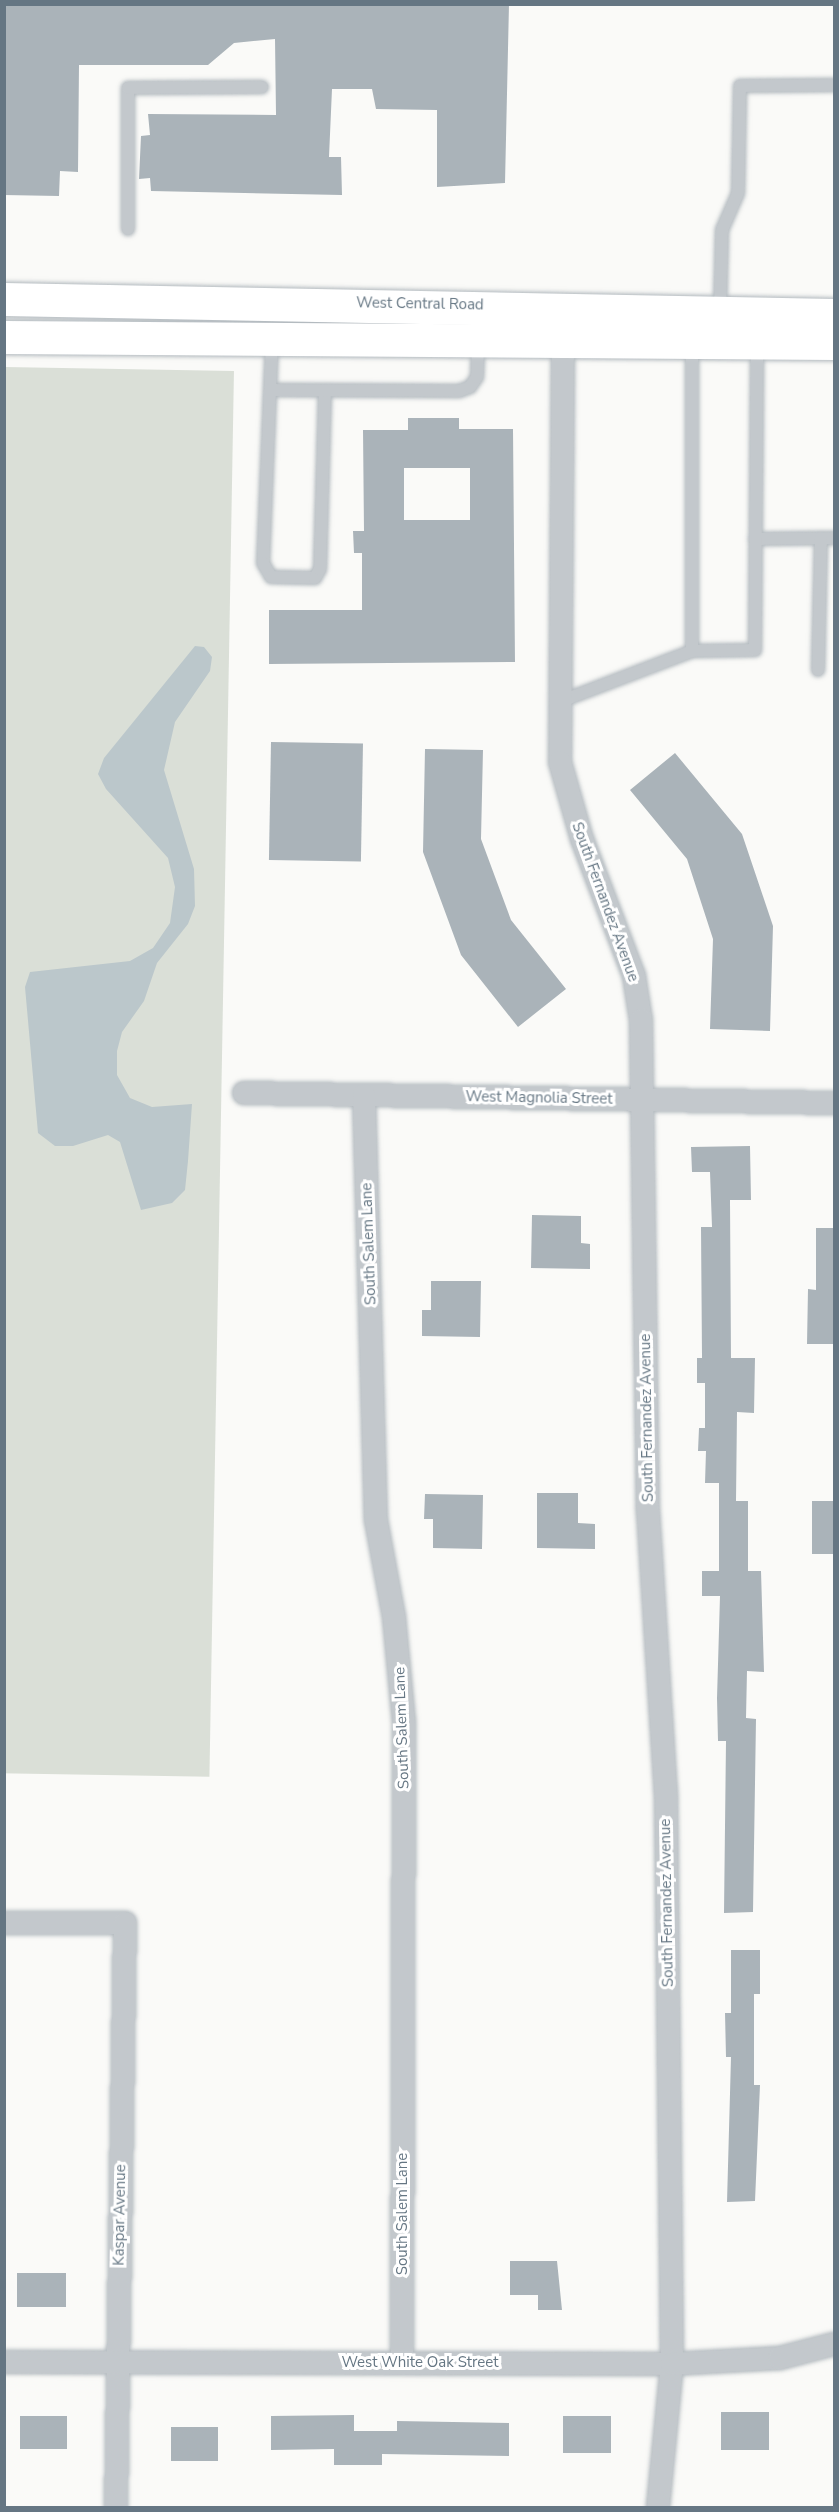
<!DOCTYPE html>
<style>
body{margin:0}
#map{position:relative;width:839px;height:2512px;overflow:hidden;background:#fafaf8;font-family:"Nunito Sans",sans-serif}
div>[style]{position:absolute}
.green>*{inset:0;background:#dadfd7;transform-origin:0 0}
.water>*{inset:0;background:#bbc7cb}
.building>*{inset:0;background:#aab3b9;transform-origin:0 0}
.roads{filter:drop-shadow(0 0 2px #b3babf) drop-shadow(0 0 2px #b3babf)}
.lane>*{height:12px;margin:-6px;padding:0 6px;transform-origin:6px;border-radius:6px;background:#c3c8cc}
.street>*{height:22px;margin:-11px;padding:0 11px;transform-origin:11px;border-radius:11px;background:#c3c8cc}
.secondary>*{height:33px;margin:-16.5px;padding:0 16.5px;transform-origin:16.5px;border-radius:16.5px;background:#fff}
span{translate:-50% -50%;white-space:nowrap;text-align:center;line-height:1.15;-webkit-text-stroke:6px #fff;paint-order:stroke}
.street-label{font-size:15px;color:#657683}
.frame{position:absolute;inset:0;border:6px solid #657683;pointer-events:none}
</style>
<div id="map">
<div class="green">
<div style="left:5px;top:367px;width:229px;height:1406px;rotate:1deg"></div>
</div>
<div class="water">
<div style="clip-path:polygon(195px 646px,204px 647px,212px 657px,210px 671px,175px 722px,164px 770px,194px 869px,195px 906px,188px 924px,157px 963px,144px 1001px,122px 1032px,117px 1051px,117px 1075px,130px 1098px,152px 1107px,192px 1104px,188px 1161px,185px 1190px,172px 1203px,141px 1210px,120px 1142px,108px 1135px,73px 1146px,55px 1146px,38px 1133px,25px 987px,30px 972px,130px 961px,153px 948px,170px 923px,175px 887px,168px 858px,106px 789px,98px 774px,104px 758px)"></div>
</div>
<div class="building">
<div style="clip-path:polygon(4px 4px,509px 4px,505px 183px,437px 187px,437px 110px,376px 109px,372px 89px,332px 89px,329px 157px,341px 157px,342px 195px,151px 191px,150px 178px,139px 179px,141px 136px,150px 135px,148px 114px,276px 115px,275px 39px,234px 43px,208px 65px,79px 65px,78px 172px,60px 171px,59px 196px,4px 195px)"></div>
<div style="clip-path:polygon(evenodd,408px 418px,459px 418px,459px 429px,513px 429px,515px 662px,269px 664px,269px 610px,362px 610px,362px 553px,354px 553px,353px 531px,364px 531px,363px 430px,408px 430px,408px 418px,404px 468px,470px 468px,470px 520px,404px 520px,404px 468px)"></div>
<div style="left:271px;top:742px;width:92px;height:118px;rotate:1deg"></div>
<div style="clip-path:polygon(425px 749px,483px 750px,481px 839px,511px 920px,566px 989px,518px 1027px,461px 955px,423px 852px)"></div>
<div style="clip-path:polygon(675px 753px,742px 834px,773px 926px,770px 1031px,710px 1029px,713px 939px,687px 859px,630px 790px)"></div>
<div style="clip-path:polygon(750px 1146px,751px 1200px,730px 1200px,731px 1358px,755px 1358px,754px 1413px,737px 1412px,736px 1501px,748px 1501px,748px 1571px,761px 1571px,764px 1672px,747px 1671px,746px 1718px,756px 1719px,753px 1912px,724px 1913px,726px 1741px,718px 1741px,717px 1698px,720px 1596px,702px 1596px,702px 1571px,719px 1571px,719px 1483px,705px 1483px,706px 1451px,698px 1451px,699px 1428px,705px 1428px,705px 1383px,697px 1383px,697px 1358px,702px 1358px,701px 1227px,712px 1227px,710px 1172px,692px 1172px,691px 1147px)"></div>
<div style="clip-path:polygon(532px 1215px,581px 1216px,581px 1243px,590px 1244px,590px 1269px,531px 1268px)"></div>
<div style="clip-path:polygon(816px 1228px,834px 1228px,834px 1344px,807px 1344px,808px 1289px,816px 1290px)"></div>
<div style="clip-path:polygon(431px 1281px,481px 1281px,480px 1337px,422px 1336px,422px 1310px,431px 1310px)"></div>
<div style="clip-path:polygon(537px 1493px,578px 1493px,578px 1523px,595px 1524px,595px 1549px,537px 1548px)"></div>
<div style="clip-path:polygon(425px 1494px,483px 1495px,482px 1549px,433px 1548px,433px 1519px,424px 1519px)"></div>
<div style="left:812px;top:1501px;width:22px;height:53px"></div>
<div style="clip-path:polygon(731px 1950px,760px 1950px,760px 1994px,754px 1994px,754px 2085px,760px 2085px,755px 2201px,727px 2202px,731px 2057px,726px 2057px,725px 2013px,731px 2013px)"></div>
<div style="clip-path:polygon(510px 2261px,557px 2261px,562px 2310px,538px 2310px,538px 2295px,510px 2295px)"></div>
<div style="left:66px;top:2273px;width:34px;height:49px;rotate:90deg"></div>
<div style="left:769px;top:2412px;width:38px;height:48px;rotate:90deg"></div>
<div style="clip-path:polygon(354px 2415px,354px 2431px,397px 2431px,397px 2421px,509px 2423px,509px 2456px,382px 2454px,382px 2465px,334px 2465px,334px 2449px,271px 2450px,271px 2416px)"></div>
<div style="left:20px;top:2416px;width:47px;height:33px"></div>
<div style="left:563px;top:2416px;width:48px;height:37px"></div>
<div style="left:171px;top:2427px;width:47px;height:34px"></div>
</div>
<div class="roads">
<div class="lane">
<div style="left:128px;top:229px;width:141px;rotate:-90deg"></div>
<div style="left:128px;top:88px;width:134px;rotate:-0.4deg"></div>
<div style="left:720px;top:311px;width:81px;rotate:-88.6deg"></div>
<div style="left:722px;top:230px;width:40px;rotate:-66.6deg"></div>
<div style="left:738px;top:193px;width:107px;rotate:-88.9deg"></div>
<div style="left:740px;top:86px;width:94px;rotate:-0.6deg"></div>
<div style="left:272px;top:341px;width:222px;rotate:92.3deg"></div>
<div style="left:263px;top:563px;width:16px;rotate:60deg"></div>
<div style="left:271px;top:577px;width:44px;rotate:1.3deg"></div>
<div style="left:315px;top:578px;width:10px;rotate:-61deg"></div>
<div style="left:320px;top:569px;width:177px;rotate:-88.4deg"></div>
<div style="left:270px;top:390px;width:189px;rotate:0.3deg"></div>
<div style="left:459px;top:391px;width:12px;rotate:-20deg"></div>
<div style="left:470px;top:387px;width:12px;rotate:-55deg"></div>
<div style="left:477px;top:377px;width:36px;rotate:-88deg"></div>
<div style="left:755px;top:539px;width:79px;rotate:-0.7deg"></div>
<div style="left:692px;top:651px;width:63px;rotate:-0.9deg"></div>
<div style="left:755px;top:650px;width:305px;rotate:-89.6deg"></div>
<div style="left:818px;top:670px;width:132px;rotate:-88.7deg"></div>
<div style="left:564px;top:700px;width:137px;rotate:-20.9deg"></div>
<div style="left:692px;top:651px;width:308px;rotate:-90deg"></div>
</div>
<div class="street">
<div style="left:563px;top:341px;width:421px;rotate:90.4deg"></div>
<div style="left:560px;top:762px;width:80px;rotate:74.1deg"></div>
<div style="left:582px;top:839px;width:147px;rotate:69.2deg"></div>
<div style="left:634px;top:976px;width:45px;rotate:81deg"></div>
<div style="left:641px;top:1020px;width:490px;rotate:89.2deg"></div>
<div style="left:648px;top:1510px;width:287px;rotate:86.4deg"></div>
<div style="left:666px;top:1796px;width:568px;rotate:89.39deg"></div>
<div style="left:672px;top:2364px;width:145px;rotate:95.6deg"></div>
<div style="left:244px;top:1093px;width:590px;rotate:0.97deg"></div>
<div style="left:364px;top:1095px;width:425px;rotate:88.4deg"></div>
<div style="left:376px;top:1520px;width:99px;rotate:79.5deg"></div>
<div style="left:394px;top:1617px;width:106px;rotate:84.6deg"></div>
<div style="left:404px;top:1723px;width:640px;rotate:90.18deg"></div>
<div style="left:4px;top:1923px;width:121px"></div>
<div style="left:125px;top:1923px;width:585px;rotate:90.88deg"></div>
<div style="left:4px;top:2362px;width:668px;rotate:0.17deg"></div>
<div style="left:672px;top:2364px;width:108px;rotate:-3.2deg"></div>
<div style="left:780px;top:2358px;width:56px;rotate:-14.5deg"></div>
</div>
<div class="secondary">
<div style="left:4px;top:299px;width:830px;rotate:1.1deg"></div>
<div style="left:4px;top:337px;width:830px;rotate:0.41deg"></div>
</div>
</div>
<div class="street-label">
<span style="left:420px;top:304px;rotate:1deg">West Central Road</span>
<span style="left:605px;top:902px;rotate:70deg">South Fernandez Avenue</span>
<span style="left:539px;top:1098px;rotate:1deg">West Magnolia Street</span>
<span style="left:369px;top:1244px;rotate:-92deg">South Salem Lane</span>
<span style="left:647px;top:1418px;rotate:-91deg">South Fernandez Avenue</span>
<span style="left:402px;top:1728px;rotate:-92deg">South Salem Lane</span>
<span style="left:667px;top:1903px;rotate:-91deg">South Fernandez Avenue</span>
<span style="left:403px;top:2214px;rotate:-90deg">South Salem Lane</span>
<span style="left:120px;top:2215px;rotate:-89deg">Kaspar Avenue</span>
<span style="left:420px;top:2363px">West White Oak Street</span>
</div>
<div class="frame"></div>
</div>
